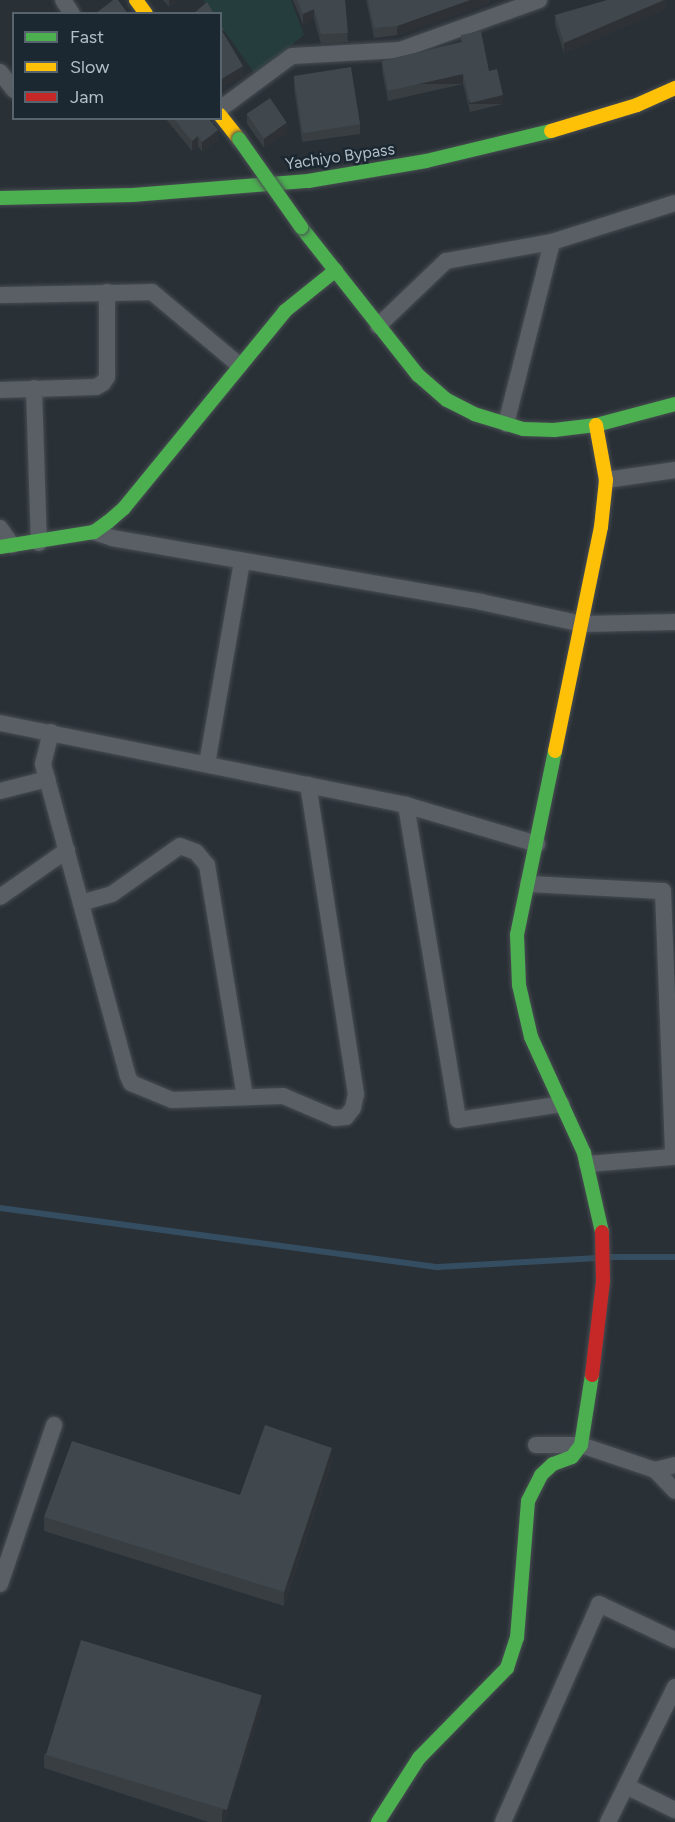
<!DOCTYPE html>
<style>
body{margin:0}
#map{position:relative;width:675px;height:1822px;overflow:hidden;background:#293036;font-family:Figtree,sans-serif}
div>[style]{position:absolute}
.green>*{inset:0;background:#263d3d}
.stream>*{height:6px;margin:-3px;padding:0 3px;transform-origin:3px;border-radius:3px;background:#354d60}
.roads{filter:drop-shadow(0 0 2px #474c51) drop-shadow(0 0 2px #474c51)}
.street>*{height:16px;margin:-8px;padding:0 8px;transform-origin:8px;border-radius:8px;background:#595f65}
.fast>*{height:14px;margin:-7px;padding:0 7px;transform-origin:7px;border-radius:7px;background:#4caf50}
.slow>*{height:14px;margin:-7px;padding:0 7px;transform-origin:7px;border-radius:7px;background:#ffc107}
.jam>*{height:14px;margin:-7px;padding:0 7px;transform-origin:7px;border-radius:7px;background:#c62828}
.bridges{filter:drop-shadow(0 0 2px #474c51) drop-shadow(0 0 2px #474c51)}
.fast-bridge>*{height:14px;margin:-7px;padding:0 7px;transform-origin:7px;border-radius:7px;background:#4caf50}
.wall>*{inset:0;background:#383e42}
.shaded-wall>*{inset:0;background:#2e3236;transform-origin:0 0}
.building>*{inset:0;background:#41484d;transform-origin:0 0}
span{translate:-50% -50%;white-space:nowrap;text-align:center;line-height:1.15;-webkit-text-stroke:5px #1c2831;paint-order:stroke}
.street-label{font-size:16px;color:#b2bec8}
.legend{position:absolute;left:12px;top:12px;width:210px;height:108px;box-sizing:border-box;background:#1c2831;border:2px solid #58646d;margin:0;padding:8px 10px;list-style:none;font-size:18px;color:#b2bec8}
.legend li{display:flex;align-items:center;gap:12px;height:30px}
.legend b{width:30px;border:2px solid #58646d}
</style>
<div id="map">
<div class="green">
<div style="clip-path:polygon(203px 0,291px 0,304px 35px,255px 74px,221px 26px,220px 14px,212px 13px)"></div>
</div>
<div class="stream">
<div style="left:0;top:1208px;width:442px;rotate:7.7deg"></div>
<div style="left:438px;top:1267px;width:160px;rotate:-3.2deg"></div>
<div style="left:608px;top:1257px;width:67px"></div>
</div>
<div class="roads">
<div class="street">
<div style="left:63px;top:0;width:17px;rotate:57deg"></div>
<div style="left:0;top:72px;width:23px;rotate:52deg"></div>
<div style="left:220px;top:109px;width:89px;rotate:-36.4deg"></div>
<div style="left:292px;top:56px;width:108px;rotate:-3.2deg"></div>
<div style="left:400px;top:50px;width:148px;rotate:-19.8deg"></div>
<div style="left:0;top:295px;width:152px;rotate:-1.1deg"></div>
<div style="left:152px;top:292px;width:114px;rotate:40deg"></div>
<div style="left:378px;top:326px;width:94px;rotate:-43.7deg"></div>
<div style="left:446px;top:261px;width:108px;rotate:-10.2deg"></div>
<div style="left:552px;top:242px;width:129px;rotate:-17.6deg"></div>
<div style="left:34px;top:388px;width:155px;rotate:88.2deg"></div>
<div style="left:0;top:390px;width:96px;rotate:-1.8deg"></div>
<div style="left:96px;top:387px;width:8px;rotate:-30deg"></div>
<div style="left:103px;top:383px;width:7px;rotate:-56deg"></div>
<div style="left:107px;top:377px;width:85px;rotate:-90deg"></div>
<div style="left:506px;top:424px;width:188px;rotate:-75.8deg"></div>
<div style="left:606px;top:480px;width:70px;rotate:-8.2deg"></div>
<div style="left:0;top:528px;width:21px;rotate:55deg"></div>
<div style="left:94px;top:532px;width:19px;rotate:18deg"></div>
<div style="left:112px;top:538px;width:375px;rotate:9.8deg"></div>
<div style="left:481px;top:602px;width:104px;rotate:12.2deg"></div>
<div style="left:583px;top:624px;width:92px;rotate:-1.2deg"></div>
<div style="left:0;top:723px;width:414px;rotate:11.4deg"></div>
<div style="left:406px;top:805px;width:137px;rotate:16.6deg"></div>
<div style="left:51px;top:732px;width:33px;rotate:104deg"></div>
<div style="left:43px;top:764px;width:321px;rotate:74.8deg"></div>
<div style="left:127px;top:1074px;width:10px;rotate:66deg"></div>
<div style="left:131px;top:1083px;width:44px;rotate:22.5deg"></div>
<div style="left:172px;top:1100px;width:111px;rotate:-2.1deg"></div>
<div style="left:283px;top:1096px;width:56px;rotate:22.9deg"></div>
<div style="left:335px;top:1118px;width:11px;rotate:-5deg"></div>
<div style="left:346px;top:1117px;width:11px;rotate:-52deg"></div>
<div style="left:353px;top:1108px;width:14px;rotate:-78deg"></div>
<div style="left:356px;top:1094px;width:313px;rotate:-98.8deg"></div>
<div style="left:207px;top:764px;width:206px;rotate:-80.2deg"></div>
<div style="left:0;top:791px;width:49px;rotate:-14.3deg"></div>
<div style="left:406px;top:805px;width:319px;rotate:80.6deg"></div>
<div style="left:458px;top:1120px;width:105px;rotate:-8.7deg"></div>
<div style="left:528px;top:884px;width:135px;rotate:3deg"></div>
<div style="left:663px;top:891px;width:266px;rotate:87.8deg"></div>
<div style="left:673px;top:1157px;width:86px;rotate:175.3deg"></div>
<div style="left:0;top:897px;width:82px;rotate:-35deg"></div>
<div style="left:81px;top:903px;width:32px;rotate:-16deg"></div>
<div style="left:112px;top:894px;width:83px;rotate:-35.2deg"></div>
<div style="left:180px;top:846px;width:17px;rotate:21deg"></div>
<div style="left:196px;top:852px;width:17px;rotate:50deg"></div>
<div style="left:207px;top:865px;width:235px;rotate:80.7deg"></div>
<div style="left:536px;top:1445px;width:45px"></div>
<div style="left:581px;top:1445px;width:78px;rotate:18.7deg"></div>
<div style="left:655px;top:1470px;width:29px;rotate:46deg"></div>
<div style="left:655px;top:1470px;width:21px;rotate:-14deg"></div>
<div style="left:0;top:1584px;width:168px;rotate:-71.2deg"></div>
<div style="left:626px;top:1786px;width:55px;rotate:26.1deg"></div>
<div style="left:503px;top:1822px;width:238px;rotate:-66.2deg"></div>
<div style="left:599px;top:1604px;width:84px;rotate:25.3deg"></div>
<div style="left:608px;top:1822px;width:151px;rotate:-63.6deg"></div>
</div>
<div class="fast">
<div style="left:0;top:198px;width:133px;rotate:-1.3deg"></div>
<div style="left:133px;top:195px;width:176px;rotate:-4.6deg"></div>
<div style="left:308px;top:181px;width:120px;rotate:-9.6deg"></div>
<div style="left:426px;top:161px;width:129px;rotate:-13.5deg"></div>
<div style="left:301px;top:227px;width:189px;rotate:51.7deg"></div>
<div style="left:418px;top:375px;width:38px;rotate:41deg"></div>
<div style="left:447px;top:400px;width:30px;rotate:27deg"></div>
<div style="left:474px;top:414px;width:51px;rotate:17deg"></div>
<div style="left:523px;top:429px;width:31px;rotate:2deg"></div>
<div style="left:554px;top:430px;width:42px;rotate:-6.8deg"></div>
<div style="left:596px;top:425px;width:82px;rotate:-14.9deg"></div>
<div style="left:0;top:547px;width:95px;rotate:-9.1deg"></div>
<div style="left:94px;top:532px;width:17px;rotate:-36deg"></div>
<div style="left:108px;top:522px;width:21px;rotate:-41deg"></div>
<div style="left:124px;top:508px;width:254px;rotate:-50.7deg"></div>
<div style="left:285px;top:311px;width:65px;rotate:-38.8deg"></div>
<div style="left:555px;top:751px;width:188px;rotate:101.7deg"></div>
<div style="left:517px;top:935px;width:50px;rotate:87.7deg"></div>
<div style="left:519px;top:985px;width:53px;rotate:77deg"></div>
<div style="left:531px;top:1037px;width:128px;rotate:65.4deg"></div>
<div style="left:584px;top:1153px;width:81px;rotate:77.2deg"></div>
<div style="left:378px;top:1822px;width:76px;rotate:-57.4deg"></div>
<div style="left:419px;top:1758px;width:126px;rotate:-45.6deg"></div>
<div style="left:507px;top:1668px;width:32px;rotate:-72deg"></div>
<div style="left:517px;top:1638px;width:137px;rotate:-85.4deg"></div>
<div style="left:528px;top:1501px;width:29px;rotate:-63deg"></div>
<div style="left:541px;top:1475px;width:16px;rotate:-43deg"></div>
<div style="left:553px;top:1464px;width:20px;rotate:-20deg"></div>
<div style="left:572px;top:1457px;width:15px;rotate:-53deg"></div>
<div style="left:581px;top:1445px;width:71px;rotate:-81.1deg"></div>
</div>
<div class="slow">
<div style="left:136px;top:0;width:17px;rotate:54deg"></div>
<div style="left:220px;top:115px;width:31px;rotate:52deg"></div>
<div style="left:551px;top:131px;width:90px;rotate:-16.8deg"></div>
<div style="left:637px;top:105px;width:42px;rotate:-24.1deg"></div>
<div style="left:555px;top:751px;width:229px;rotate:-78.4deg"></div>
<div style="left:601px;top:527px;width:47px;rotate:-83.9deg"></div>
<div style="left:606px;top:480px;width:56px;rotate:-100.3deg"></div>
</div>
<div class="jam">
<div style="left:592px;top:1375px;width:95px;rotate:-83.3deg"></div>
<div style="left:603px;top:1281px;width:49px;rotate:-91.2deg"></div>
</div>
</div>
<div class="bridges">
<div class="fast-bridge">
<div style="left:239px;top:139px;width:108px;rotate:54.8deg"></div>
</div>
</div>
<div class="wall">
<div style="clip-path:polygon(163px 0,179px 0,169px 7px)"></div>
<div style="clip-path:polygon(293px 0,345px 0,348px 42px,321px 44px,314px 19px,303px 24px)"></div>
<div style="clip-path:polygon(366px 0,490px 0,490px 3px,397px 35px,374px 38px)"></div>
<div style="clip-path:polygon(666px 0,666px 9px,564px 53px,555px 25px,555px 15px)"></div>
<div style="clip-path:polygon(461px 35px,489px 71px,503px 104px,470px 112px,463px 84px,388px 101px,382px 71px,382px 61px,461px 42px)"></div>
<div style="clip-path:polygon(294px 79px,360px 124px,360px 134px,302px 142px,294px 89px)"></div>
<div style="clip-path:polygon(247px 114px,287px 133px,264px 148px,247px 124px)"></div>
<div style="clip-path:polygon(165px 118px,208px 118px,218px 140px,202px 152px,198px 146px,192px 151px)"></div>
<div style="clip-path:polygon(332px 1462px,284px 1606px,44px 1531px,44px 1517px,240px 1495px)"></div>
<div style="clip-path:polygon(261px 1710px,224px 1822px,208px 1822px,44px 1768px,44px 1754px)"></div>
</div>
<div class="shaded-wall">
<div style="clip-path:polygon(169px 0,179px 0,169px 7px)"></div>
<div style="clip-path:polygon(470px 0,490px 0,490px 3px,397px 35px,397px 26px)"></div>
<div style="clip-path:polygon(664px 0,666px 0,666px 9px,564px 53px,564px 43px)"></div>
<div style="clip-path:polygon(314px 9px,314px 19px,303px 24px,303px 14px)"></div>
<div style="clip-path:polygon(243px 66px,243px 76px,220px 89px,220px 80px)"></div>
<div style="left:463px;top:74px;width:10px;height:77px;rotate:90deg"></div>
<div style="left:503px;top:95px;width:9px;height:34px;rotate:90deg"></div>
<div style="clip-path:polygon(287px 123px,287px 133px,264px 148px,264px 139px)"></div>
<div style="clip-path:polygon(218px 130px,218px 140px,202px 152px,202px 142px)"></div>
<div style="clip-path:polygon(198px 136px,198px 146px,192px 151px,192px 141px)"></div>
<div style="clip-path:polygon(332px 1448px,332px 1462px,284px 1606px,284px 1592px)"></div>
<div style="clip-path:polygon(261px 1696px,261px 1710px,224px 1822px,222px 1822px,222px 1813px)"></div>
</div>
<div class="building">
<div style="clip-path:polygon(113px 0,118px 0,128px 14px,95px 14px)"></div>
<div style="clip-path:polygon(297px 0,345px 0,348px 33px,321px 34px,314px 9px,303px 14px)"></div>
<div style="clip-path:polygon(368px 0,470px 0,397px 26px,374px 28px)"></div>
<div style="clip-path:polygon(607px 0,664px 0,564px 43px,555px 15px)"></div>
<div style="clip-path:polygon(207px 2px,214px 14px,193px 14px)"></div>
<div style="clip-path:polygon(220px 24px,224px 30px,222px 31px,243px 66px,220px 80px)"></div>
<div style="clip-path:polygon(481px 31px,489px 71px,497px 69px,503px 95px,470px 103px,463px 74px,388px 91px,382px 61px,462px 42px,461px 35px)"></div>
<div style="left:351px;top:67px;width:58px;height:58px;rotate:81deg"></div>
<div style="left:270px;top:98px;width:30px;height:28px;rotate:56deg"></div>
<div style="clip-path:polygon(173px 118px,208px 118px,218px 130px,202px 142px,198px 136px,192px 141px)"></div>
<div style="clip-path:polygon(265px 1425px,332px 1448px,284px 1592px,44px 1517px,72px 1441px,240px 1495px)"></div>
<div style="left:81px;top:1640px;width:189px;height:120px;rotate:17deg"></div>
</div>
<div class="street-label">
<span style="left:340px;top:157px;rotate:-8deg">Yachiyo Bypass</span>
</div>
<ul class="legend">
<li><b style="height:8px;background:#4caf50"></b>Fast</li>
<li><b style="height:8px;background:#ffc107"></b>Slow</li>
<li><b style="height:8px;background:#c62828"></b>Jam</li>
</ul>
</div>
